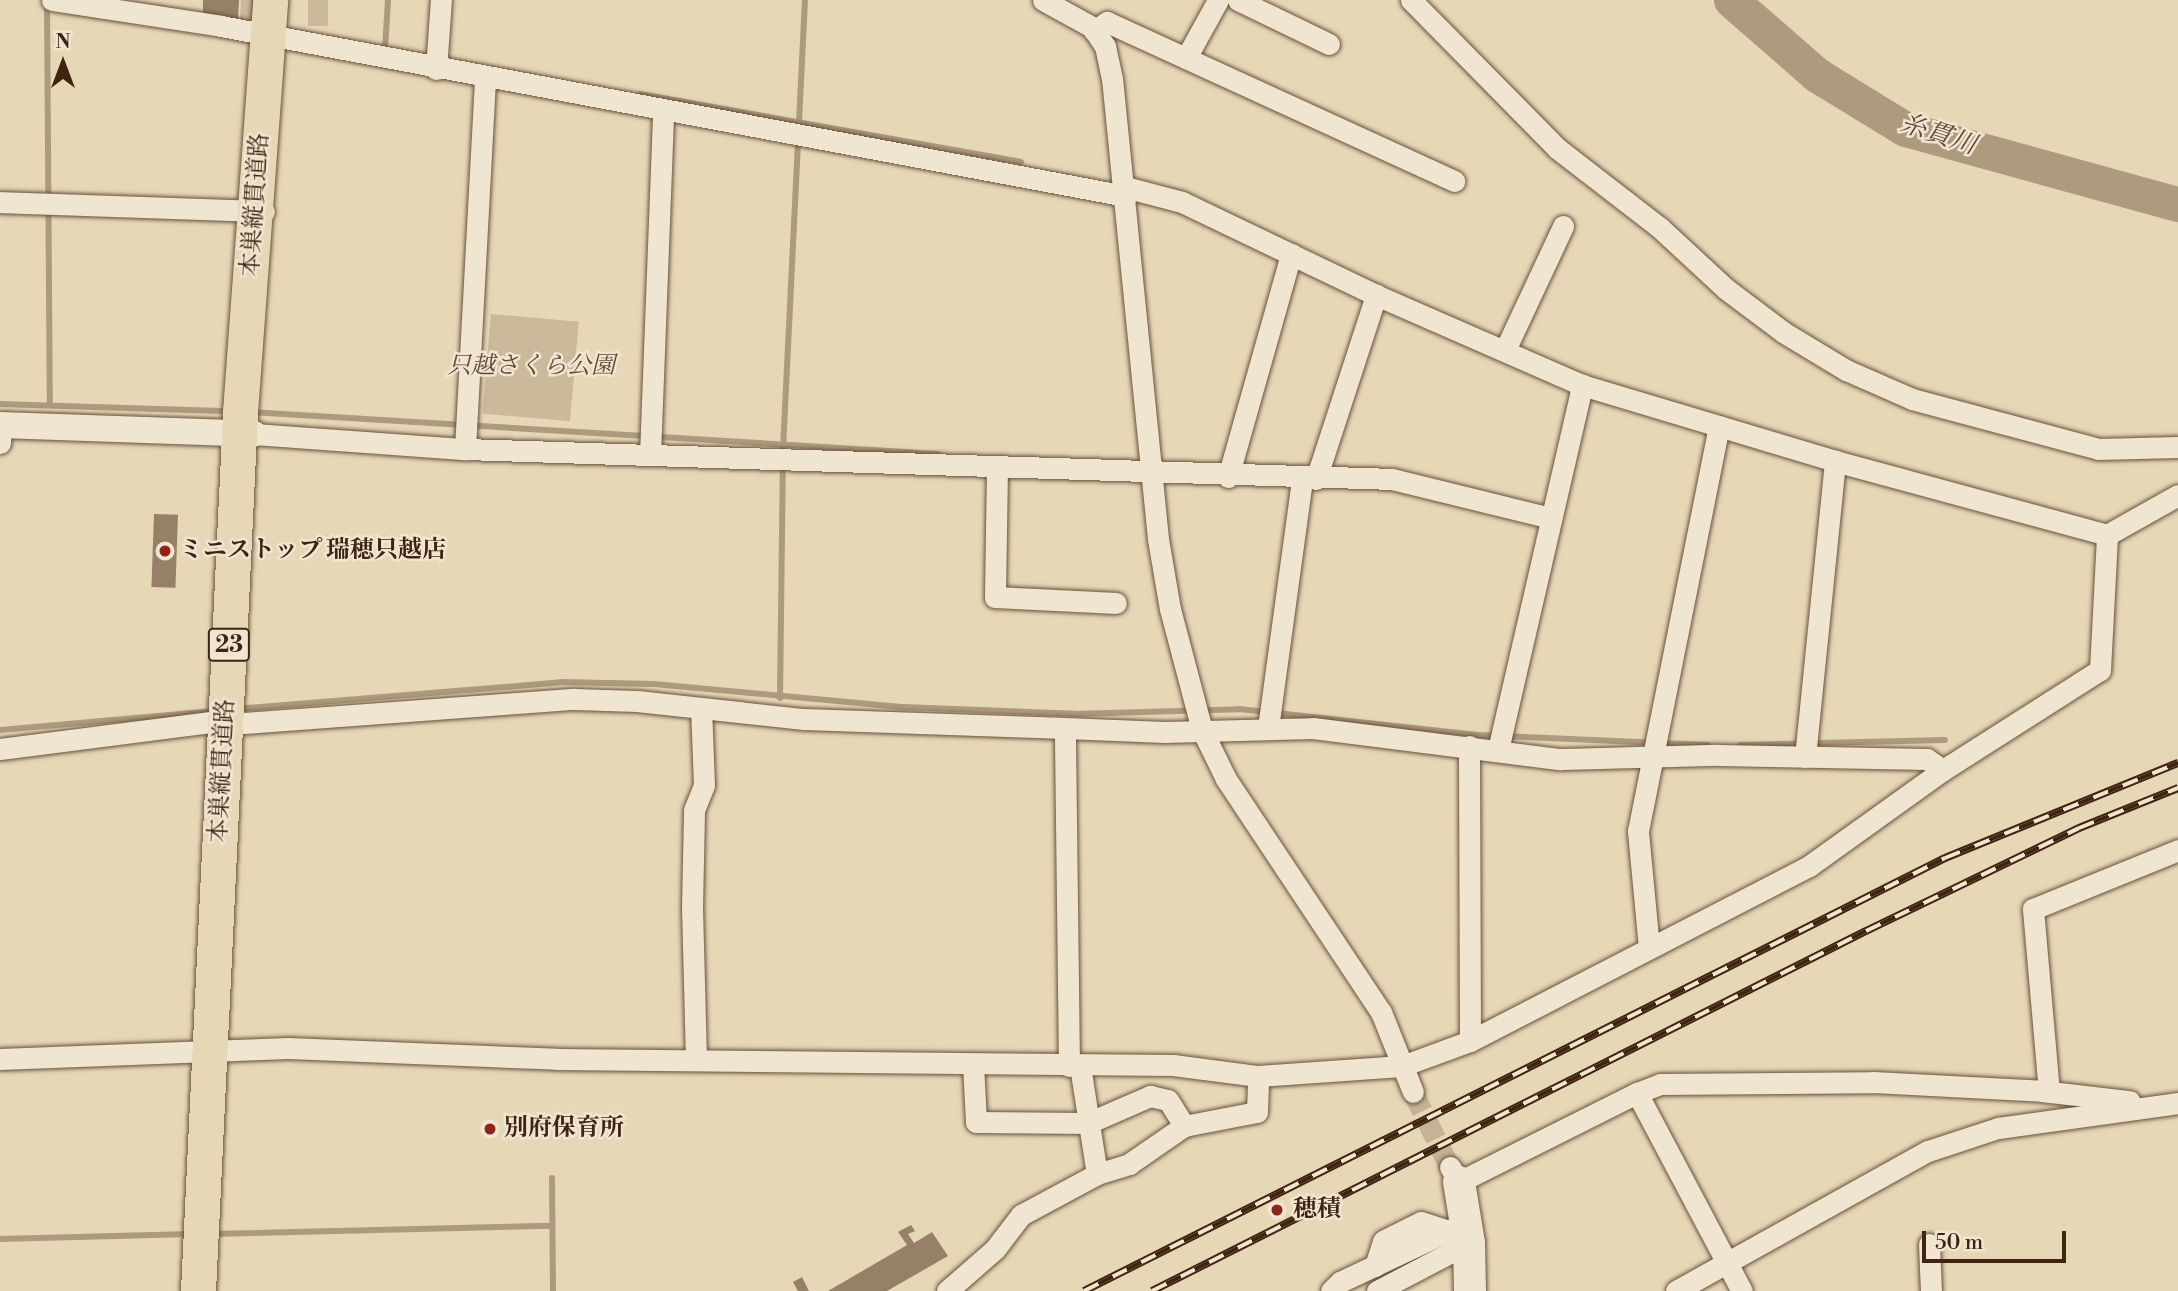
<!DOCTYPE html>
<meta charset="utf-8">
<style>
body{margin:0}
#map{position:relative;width:2178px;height:1291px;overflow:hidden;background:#e6d7b7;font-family:"Libre Bodoni","Noto Serif JP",serif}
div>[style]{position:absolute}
.green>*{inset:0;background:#cab99b;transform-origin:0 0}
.stream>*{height:6px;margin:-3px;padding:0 3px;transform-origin:3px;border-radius:3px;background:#ad9a7f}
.river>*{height:35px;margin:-17.5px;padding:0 17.5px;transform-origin:17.5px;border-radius:17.5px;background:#ad9a7f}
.building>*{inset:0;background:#968168;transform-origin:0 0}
.minor-tunnel>*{height:21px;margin-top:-10.5px;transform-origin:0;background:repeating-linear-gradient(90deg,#c5b396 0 21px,transparent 0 31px)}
.roads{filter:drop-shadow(0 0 2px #69513b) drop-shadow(0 0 2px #69513b)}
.minor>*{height:21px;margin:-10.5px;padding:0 10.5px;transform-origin:10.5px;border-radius:10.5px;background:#efe5d0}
.tertiary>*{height:26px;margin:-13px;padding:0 13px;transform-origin:13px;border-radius:13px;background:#efe5d0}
.secondary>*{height:32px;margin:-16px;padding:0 16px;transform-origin:16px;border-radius:16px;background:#efe5d0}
.primary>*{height:35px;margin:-17.5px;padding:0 17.5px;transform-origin:17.5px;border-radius:17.5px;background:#e6d7b7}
.rail>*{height:8px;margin-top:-4px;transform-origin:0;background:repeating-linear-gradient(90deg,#efe5d0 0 16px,#3f2412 0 32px);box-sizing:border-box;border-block:2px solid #3f2412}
.dots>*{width:19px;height:19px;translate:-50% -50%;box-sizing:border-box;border:4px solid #efe5d0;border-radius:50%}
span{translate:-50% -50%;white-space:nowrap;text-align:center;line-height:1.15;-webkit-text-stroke:5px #efe5d0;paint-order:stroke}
.shield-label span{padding:2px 5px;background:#efe5d0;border:2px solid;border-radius:5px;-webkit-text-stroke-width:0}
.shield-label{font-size:23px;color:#3f2412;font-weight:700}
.street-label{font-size:24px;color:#3f2412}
.park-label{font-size:24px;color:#624934;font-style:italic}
.poi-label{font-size:24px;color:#3f2412;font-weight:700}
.left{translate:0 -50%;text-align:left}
.water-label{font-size:26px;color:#604733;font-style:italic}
.north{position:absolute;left:28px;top:28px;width:70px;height:70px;-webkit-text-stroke:5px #efe5d0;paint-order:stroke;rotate:0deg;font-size:19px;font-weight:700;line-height:28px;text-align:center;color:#3f2412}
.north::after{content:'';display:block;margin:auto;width:24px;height:32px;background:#3f2412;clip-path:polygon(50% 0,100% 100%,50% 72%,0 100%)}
.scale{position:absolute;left:1922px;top:1231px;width:144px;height:32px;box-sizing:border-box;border:4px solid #3f2412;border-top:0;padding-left:9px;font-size:21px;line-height:24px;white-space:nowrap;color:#3f2412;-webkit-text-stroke:5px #efe5d0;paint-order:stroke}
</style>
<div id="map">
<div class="green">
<div style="clip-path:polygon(241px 0,261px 0,259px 23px,240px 20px)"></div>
<div style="left:308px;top:0;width:20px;height:26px"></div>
<div style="left:491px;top:314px;width:88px;height:100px;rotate:5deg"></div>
</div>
<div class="stream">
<div style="left:47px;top:2px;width:403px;rotate:89.6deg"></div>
<div style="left:385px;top:49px;width:49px;rotate:-86.5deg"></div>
<div style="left:640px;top:94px;width:387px;rotate:10.1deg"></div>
<div style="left:0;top:404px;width:229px;rotate:1.8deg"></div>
<div style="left:250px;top:412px;width:689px;rotate:3.49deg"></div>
<div style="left:783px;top:449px;width:450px;rotate:-87.2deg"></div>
<div style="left:780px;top:698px;width:235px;rotate:-89.3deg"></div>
<div style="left:236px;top:709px;width:326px;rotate:-4.7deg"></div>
<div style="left:561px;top:682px;width:93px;rotate:1.2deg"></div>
<div style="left:654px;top:684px;width:251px;rotate:5.3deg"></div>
<div style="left:904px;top:707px;width:171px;rotate:2.3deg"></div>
<div style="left:1075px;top:714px;width:164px;rotate:-1.7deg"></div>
<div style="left:1239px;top:709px;width:240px;rotate:6.2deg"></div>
<div style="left:1478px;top:735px;width:230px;rotate:2.5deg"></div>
<div style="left:0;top:730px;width:215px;rotate:-5.1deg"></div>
<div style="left:1740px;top:745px;width:205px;rotate:-1.4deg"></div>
<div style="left:552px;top:1178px;width:113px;rotate:89.5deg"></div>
<div style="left:212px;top:1234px;width:339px;rotate:-1.4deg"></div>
<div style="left:0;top:1239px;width:191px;rotate:-1.5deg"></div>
</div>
<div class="river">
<div style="left:1731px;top:0;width:114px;rotate:41.1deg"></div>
<div style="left:1817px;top:75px;width:103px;rotate:31.5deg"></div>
<div style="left:1905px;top:129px;width:283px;rotate:15.4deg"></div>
</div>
<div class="building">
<div style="clip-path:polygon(203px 0,239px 0,238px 19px,203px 14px)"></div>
<div style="left:154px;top:514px;width:24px;height:73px;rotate:2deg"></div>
<div style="clip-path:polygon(911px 1225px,915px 1231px,908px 1234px,914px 1243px,932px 1232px,948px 1256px,887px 1291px,828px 1291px,907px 1245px,898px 1232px)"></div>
<div style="clip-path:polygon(802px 1277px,809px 1291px,798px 1291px,793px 1282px)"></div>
</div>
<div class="minor-tunnel">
<div style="left:1413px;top:1092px;width:84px;rotate:63.7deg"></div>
</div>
<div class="roads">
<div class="minor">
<div style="left:52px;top:0;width:171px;rotate:8.7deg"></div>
<div style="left:221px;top:26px;width:921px;rotate:10.64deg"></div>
<div style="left:1043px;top:0;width:56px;rotate:28.9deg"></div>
<div style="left:1092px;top:27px;width:23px;rotate:56deg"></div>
<div style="left:1105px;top:46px;width:33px;rotate:78deg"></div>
<div style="left:1112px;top:78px;width:463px;rotate:84.3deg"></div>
<div style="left:1158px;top:539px;width:71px;rotate:80.3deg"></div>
<div style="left:1170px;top:609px;width:125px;rotate:75.2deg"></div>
<div style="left:1202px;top:730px;width:55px;rotate:63.9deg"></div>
<div style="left:1226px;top:779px;width:280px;rotate:56.4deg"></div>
<div style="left:1381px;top:1012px;width:86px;rotate:68.2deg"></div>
<div style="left:1238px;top:0;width:101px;rotate:25.8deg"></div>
<div style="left:1411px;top:0;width:209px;rotate:45.4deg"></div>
<div style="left:1558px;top:149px;width:128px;rotate:37.7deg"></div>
<div style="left:1659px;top:227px;width:91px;rotate:42.8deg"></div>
<div style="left:1726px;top:289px;width:71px;rotate:37deg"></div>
<div style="left:1783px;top:332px;width:74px;rotate:31.1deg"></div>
<div style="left:1846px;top:370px;width:72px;rotate:23.7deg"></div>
<div style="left:1912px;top:399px;width:193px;rotate:15deg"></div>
<div style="left:2098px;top:449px;width:80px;rotate:-1.4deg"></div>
<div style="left:1094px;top:31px;width:16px;rotate:-35deg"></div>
<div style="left:1107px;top:22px;width:382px;rotate:24.6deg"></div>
<div style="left:1186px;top:58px;width:66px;rotate:-61.1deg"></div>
<div style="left:436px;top:69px;width:69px;rotate:-85.9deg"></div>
<div style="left:1125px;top:187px;width:59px;rotate:14.7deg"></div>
<div style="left:1182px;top:202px;width:215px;rotate:25.6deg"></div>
<div style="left:1376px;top:295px;width:225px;rotate:23.6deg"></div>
<div style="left:1582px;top:385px;width:264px;rotate:16.7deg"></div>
<div style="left:1835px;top:461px;width:282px;rotate:15.2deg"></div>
<div style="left:2107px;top:535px;width:81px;rotate:-29.4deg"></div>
<div style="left:0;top:202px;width:264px;rotate:2deg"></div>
<div style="left:1505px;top:350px;width:137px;rotate:-64.9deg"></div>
<div style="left:254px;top:434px;width:212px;rotate:4.1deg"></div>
<div style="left:465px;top:449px;width:927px;rotate:1.85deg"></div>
<div style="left:1392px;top:479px;width:164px;rotate:13.8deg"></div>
<div style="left:0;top:443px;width:18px;rotate:-87deg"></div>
<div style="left:465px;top:449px;width:372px;rotate:-86.9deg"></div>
<div style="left:650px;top:455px;width:345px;rotate:-87.8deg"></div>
<div style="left:997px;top:468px;width:129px;rotate:90.9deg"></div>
<div style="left:995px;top:597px;width:121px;rotate:2.8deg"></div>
<div style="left:1228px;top:477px;width:232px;rotate:-74.2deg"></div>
<div style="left:1316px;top:479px;width:194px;rotate:-71.9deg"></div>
<div style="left:1268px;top:728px;width:251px;rotate:-82.2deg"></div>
<div style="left:0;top:749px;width:228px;rotate:-7.3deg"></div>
<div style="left:226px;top:720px;width:18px;rotate:9deg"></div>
<div style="left:244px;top:723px;width:331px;rotate:-4.2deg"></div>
<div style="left:574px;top:699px;width:63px;rotate:1.8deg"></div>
<div style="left:637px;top:701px;width:168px;rotate:6.2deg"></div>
<div style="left:804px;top:719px;width:261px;rotate:2deg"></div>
<div style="left:1498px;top:750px;width:375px;rotate:-77deg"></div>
<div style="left:1805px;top:757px;width:298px;rotate:-84.2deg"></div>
<div style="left:1649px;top:948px;width:118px;rotate:-95.4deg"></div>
<div style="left:1638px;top:831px;width:413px;rotate:-78.7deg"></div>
<div style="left:1470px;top:1041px;width:382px;rotate:-27.3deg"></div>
<div style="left:1809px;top:866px;width:165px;rotate:-35.6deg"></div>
<div style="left:1943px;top:770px;width:186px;rotate:-32.5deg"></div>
<div style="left:2100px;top:670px;width:135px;rotate:-87deg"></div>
<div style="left:0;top:1059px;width:288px;rotate:-2.2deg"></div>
<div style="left:288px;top:1048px;width:269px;rotate:2.3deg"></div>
<div style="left:557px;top:1059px;width:616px;rotate:0.56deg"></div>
<div style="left:1173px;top:1065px;width:86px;rotate:7.4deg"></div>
<div style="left:1258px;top:1076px;width:144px;rotate:-4deg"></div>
<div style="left:1402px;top:1066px;width:72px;rotate:-20.2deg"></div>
<div style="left:1470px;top:1041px;width:295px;rotate:-90.2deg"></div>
<div style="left:696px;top:1060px;width:152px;rotate:-91.5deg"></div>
<div style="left:692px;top:908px;width:98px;rotate:-88.8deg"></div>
<div style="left:694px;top:810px;width:27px;rotate:-68deg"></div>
<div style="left:704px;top:785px;width:77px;rotate:-92.2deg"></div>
<div style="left:973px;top:1064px;width:58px;rotate:87deg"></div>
<div style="left:976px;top:1122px;width:112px;rotate:0.5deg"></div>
<div style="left:1088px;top:1123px;width:68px;rotate:-23.5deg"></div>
<div style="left:1150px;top:1096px;width:18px;rotate:13deg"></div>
<div style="left:1168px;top:1100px;width:31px;rotate:58deg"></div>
<div style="left:1069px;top:1066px;width:338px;rotate:-90.7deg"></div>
<div style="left:1065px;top:728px;width:100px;rotate:2.3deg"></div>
<div style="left:1165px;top:732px;width:148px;rotate:-1.5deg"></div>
<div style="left:1313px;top:728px;width:249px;rotate:7.2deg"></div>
<div style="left:1560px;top:759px;width:158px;rotate:-1.5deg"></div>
<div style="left:1718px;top:755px;width:209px;rotate:1.1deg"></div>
<div style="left:1927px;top:759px;width:19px;rotate:35deg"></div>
<div style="left:1080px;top:1066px;width:109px;rotate:81.1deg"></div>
<div style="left:2049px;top:1092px;width:184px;rotate:-95deg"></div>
<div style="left:2033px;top:909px;width:157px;rotate:-22.1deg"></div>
<div style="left:1637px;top:1093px;width:25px;rotate:-21deg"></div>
<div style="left:1660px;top:1084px;width:213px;rotate:-0.5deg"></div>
<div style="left:1873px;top:1082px;width:169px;rotate:3deg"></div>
<div style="left:2042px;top:1091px;width:88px;rotate:6.6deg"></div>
<div style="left:1450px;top:1167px;width:17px;rotate:59deg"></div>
<div style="left:1459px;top:1182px;width:199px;rotate:-26.6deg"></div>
<div style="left:1637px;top:1093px;width:224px;rotate:62.1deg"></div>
<div style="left:1929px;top:1244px;width:47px;rotate:87.6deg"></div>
<div style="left:1375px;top:1266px;width:26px;rotate:-72deg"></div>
<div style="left:1383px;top:1241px;width:42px;rotate:-26.6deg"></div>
<div style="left:1421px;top:1222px;width:29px;rotate:18deg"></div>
<div style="left:947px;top:1291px;width:64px;rotate:-41.2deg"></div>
<div style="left:995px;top:1249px;width:43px;rotate:-52.6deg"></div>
<div style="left:1021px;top:1215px;width:86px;rotate:-28.3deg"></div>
<div style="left:1097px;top:1174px;width:34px;rotate:-17deg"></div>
<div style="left:1129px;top:1164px;width:67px;rotate:-34.6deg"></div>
<div style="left:1184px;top:1126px;width:74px;rotate:-10.9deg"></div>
<div style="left:1257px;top:1112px;width:36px;rotate:-88deg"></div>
<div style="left:1331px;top:1291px;width:13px;rotate:-45deg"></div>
<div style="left:1340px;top:1282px;width:138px;rotate:-25.3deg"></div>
<div style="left:1377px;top:1291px;width:104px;rotate:-27.6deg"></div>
<div style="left:1676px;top:1291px;width:288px;rotate:-29.1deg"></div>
<div style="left:1928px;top:1151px;width:74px;rotate:-18.2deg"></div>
<div style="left:1998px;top:1128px;width:182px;rotate:-7.9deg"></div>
</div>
<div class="tertiary">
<div style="left:0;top:425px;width:254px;rotate:2deg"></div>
</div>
<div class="secondary">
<div style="left:1459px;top:1182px;width:62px;rotate:80.7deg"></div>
<div style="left:1469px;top:1243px;width:48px;rotate:88.8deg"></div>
</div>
<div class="primary">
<div style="left:198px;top:1291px;width:880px;rotate:-87.26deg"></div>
<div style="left:240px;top:412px;width:413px;rotate:-85.8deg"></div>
</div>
</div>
<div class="rail">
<div style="left:1084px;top:1291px;width:964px;rotate:-26.7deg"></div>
<div style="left:1945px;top:858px;width:252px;rotate:-22.2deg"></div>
<div style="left:1152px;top:1291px;width:800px;rotate:-26.76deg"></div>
<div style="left:1866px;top:931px;width:237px;rotate:-25.8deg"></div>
<div style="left:2079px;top:828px;width:107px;rotate:-22deg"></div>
</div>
<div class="dots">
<div style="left:165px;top:551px;background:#8f2418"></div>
<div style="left:490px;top:1129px;background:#8f2418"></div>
<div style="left:1277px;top:1210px;background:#8f2418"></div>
</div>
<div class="shield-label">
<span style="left:229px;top:645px">23</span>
</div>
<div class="street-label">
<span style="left:256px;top:205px;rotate:-86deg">本巣縦貫道路</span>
<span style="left:223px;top:771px;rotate:-87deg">本巣縦貫道路</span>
</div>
<div class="park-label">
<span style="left:531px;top:367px">只越さくら公園</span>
</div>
<div class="poi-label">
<span class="left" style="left:179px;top:551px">ミニストップ 瑞穂只越店</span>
<span class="left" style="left:504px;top:1129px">別府保育所</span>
<span class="left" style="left:1293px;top:1210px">穂積</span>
</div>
<div class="water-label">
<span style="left:1938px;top:135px;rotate:18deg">糸貫川</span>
</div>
<div class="north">N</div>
<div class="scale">50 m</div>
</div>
